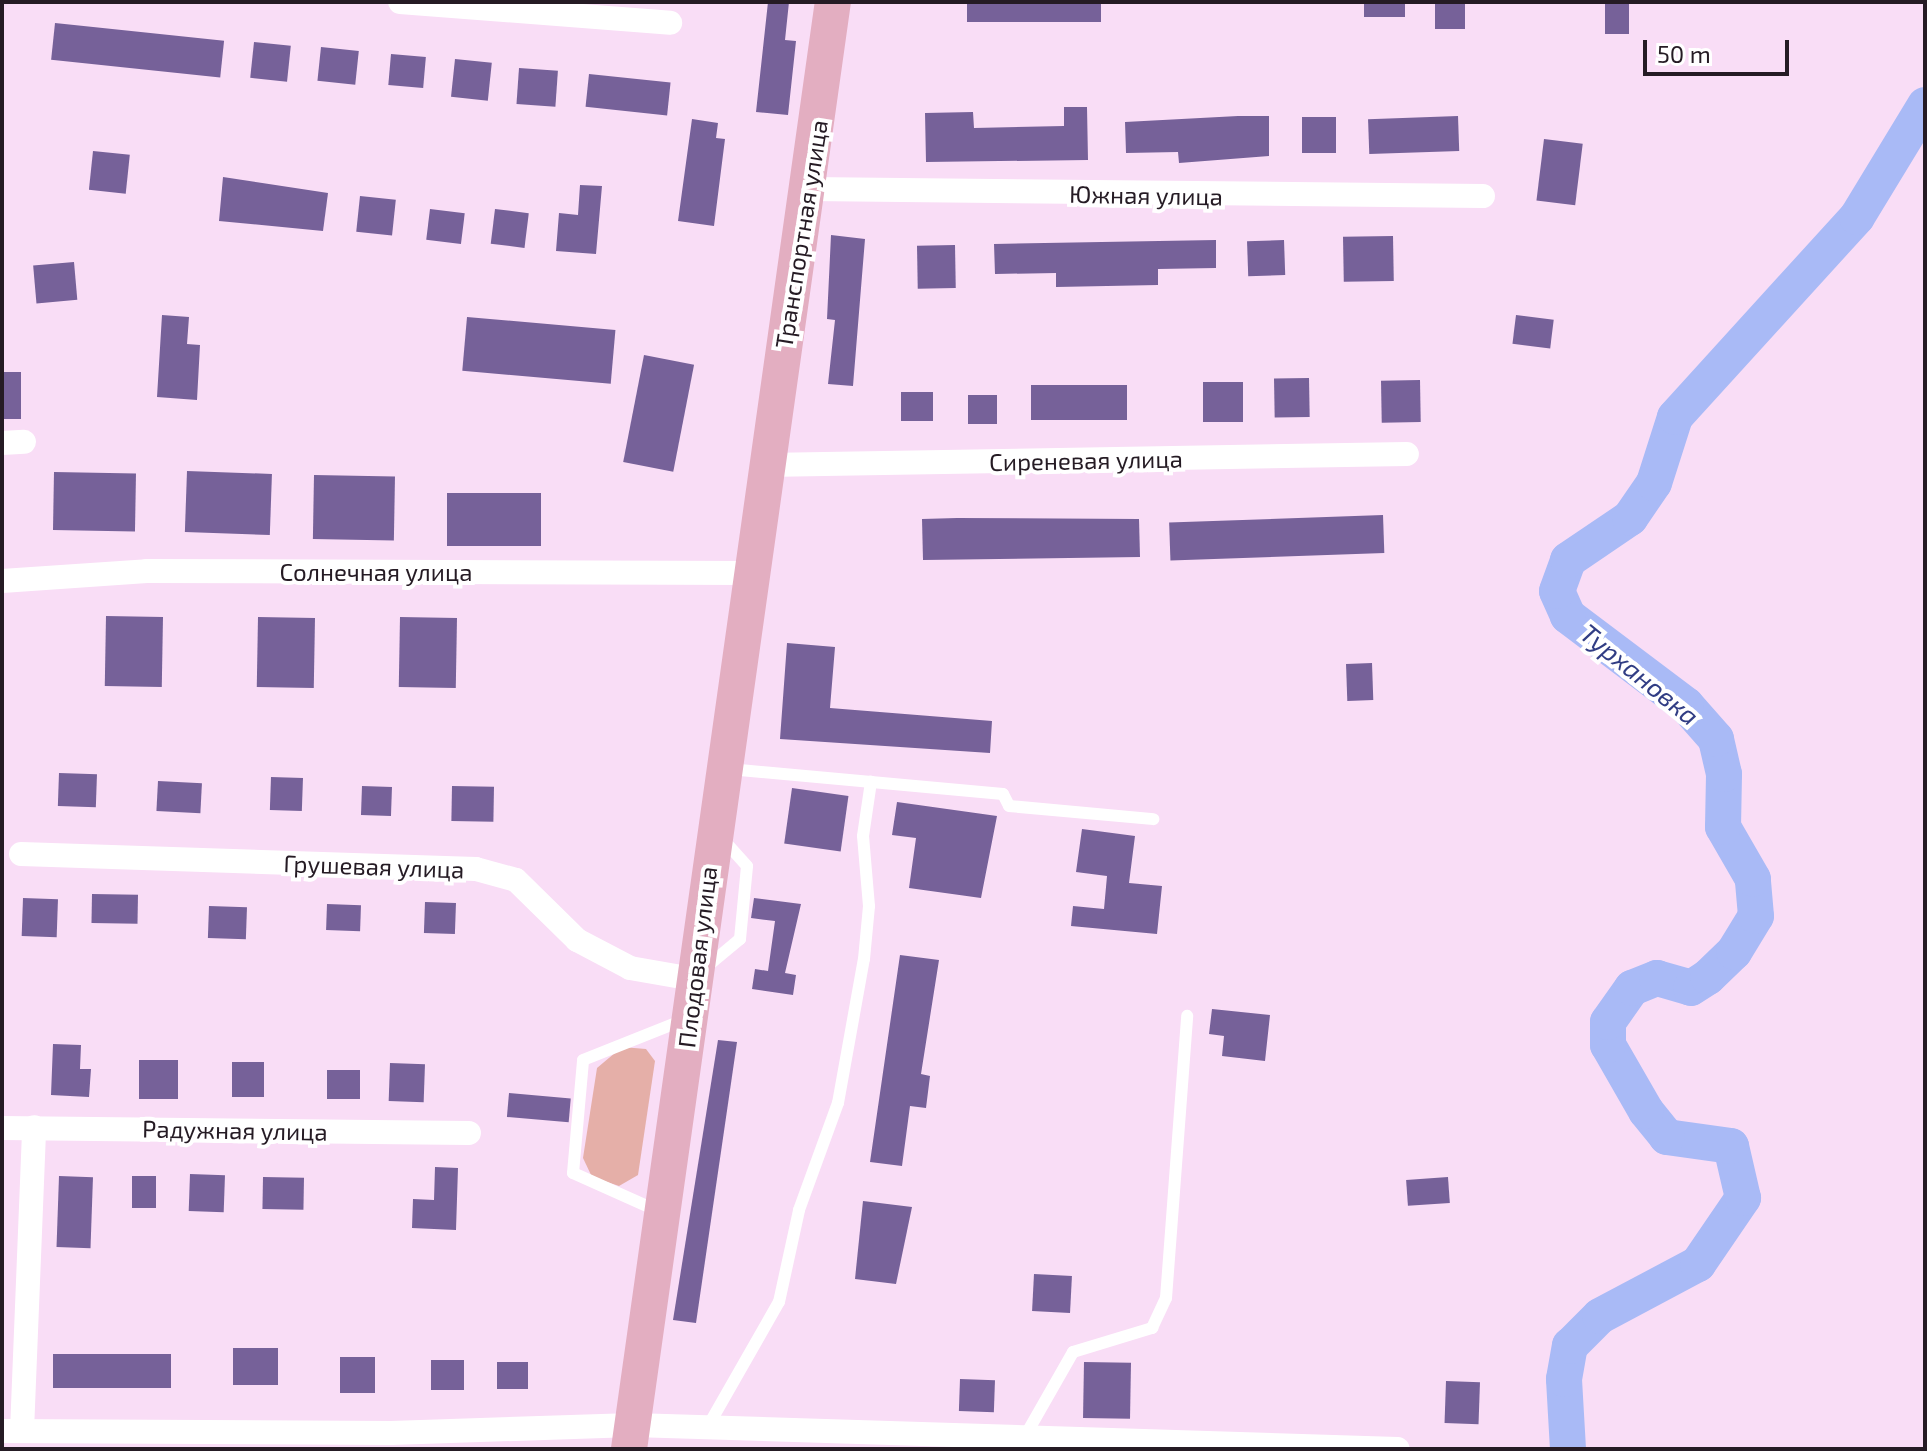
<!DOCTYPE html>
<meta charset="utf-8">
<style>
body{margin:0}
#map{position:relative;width:1927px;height:1451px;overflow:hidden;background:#f9ddf6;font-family:"Exo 2",sans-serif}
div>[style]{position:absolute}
.green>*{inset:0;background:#e5afa8}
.river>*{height:36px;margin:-18px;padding:0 18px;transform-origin:18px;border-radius:18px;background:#a9baf6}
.building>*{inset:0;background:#766199;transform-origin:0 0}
.service>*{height:12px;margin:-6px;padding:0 6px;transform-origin:6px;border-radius:6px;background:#fff}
.minor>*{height:24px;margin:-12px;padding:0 12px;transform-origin:12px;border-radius:12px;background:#fff}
.primary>*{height:36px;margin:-18px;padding:0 18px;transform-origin:18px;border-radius:18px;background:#e3aec1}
span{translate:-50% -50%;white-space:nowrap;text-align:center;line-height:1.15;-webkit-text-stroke:8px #fff;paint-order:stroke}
.street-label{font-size:24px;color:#251b24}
.water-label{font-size:26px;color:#313d84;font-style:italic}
.frame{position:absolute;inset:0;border:4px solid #251b24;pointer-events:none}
.scale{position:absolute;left:1643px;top:40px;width:146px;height:36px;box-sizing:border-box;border:4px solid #251b24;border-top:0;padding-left:10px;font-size:24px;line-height:28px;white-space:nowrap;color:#251b24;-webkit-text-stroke:6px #fff;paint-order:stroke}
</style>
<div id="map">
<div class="green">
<div style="clip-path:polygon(622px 1047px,646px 1049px,655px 1061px,638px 1175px,619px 1186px,592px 1177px,583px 1158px,597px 1068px)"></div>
</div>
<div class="river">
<div style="left:1568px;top:1449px;width:70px;rotate:-93.3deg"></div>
<div style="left:1564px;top:1379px;width:34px;rotate:-80deg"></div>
<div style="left:1570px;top:1346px;width:42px;rotate:-45deg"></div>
<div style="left:1600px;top:1316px;width:111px;rotate:-28deg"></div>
<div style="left:1698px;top:1264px;width:80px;rotate:-55.7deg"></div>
<div style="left:1743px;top:1198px;width:53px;rotate:-103deg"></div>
<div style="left:1731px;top:1146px;width:65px;rotate:-172deg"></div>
<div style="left:1667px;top:1137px;width:33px;rotate:-129deg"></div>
<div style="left:1646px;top:1111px;width:76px;rotate:-119.9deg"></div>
<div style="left:1608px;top:1045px;width:23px;rotate:-90deg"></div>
<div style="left:1608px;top:1022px;width:42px;rotate:-54.8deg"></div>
<div style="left:1632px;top:988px;width:27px;rotate:-22deg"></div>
<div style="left:1657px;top:978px;width:35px;rotate:16deg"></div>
<div style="left:1691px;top:988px;width:20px;rotate:-33deg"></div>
<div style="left:1708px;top:977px;width:36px;rotate:-44deg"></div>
<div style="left:1734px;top:952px;width:42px;rotate:-58.6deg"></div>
<div style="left:1756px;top:916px;width:37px;rotate:-95deg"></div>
<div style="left:1753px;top:879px;width:60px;rotate:-120deg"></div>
<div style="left:1723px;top:827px;width:53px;rotate:-88.9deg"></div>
<div style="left:1724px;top:774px;width:36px;rotate:-103deg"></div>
<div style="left:1716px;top:739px;width:45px;rotate:-131.4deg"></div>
<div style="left:1686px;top:705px;width:148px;rotate:-143deg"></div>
<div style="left:1568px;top:616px;width:27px;rotate:-114deg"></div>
<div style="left:1557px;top:591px;width:33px;rotate:-70deg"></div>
<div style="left:1568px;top:560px;width:75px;rotate:-34.1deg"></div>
<div style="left:1630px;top:518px;width:42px;rotate:-55.6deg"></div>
<div style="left:1654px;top:483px;width:69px;rotate:-72.3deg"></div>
<div style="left:1675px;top:417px;width:270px;rotate:-47.7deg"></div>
<div style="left:1857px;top:217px;width:131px;rotate:-58.7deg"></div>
</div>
<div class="building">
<div style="clip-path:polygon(768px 2px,789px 2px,785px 40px,796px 41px,788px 115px,756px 112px)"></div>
<div style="left:967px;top:2px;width:134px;height:20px"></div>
<div style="left:1364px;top:2px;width:41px;height:15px"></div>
<div style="left:1435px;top:2px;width:30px;height:27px"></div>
<div style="left:1605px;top:2px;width:24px;height:32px"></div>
<div style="left:55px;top:23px;width:170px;height:37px;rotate:6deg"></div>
<div style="left:254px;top:42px;width:37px;height:36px;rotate:6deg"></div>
<div style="left:321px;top:47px;width:38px;height:34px;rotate:6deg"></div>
<div style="left:391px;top:54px;width:35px;height:31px;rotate:5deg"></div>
<div style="left:455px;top:59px;width:37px;height:38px;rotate:6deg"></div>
<div style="left:519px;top:68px;width:39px;height:36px;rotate:4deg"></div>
<div style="left:589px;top:74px;width:82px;height:33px;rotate:6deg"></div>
<div style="clip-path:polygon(1064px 107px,1087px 107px,1088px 160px,926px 162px,925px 113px,973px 112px,974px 128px,1064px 126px)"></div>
<div style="clip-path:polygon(1238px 116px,1269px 116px,1269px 156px,1179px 163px,1178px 152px,1126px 153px,1125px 122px)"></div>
<div style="left:1458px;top:116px;width:35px;height:90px;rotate:88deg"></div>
<div style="left:1336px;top:117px;width:36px;height:34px;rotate:90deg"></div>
<div style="clip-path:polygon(692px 119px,718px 123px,716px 138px,725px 139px,714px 226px,678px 221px)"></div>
<div style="left:1544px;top:139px;width:39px;height:62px;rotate:7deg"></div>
<div style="left:93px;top:151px;width:37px;height:39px;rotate:6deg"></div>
<div style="clip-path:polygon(223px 177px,328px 193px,323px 231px,219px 221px)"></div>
<div style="clip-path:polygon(580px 185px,602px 186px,596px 254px,556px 251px,559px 213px,578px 215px)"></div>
<div style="left:360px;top:196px;width:36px;height:36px;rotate:6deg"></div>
<div style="left:430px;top:209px;width:35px;height:31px;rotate:7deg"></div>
<div style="left:495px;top:209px;width:34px;height:35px;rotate:7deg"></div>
<div style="clip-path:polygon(831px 235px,865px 239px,853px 386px,828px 384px,835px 320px,827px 319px)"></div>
<div style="left:1393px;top:236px;width:45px;height:50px;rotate:89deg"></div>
<div style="clip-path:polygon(1216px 240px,1216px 268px,1158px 269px,1158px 285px,1056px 287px,1056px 273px,995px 274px,994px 244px)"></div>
<div style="left:1284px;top:240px;width:35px;height:37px;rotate:88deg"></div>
<div style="left:955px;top:245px;width:43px;height:38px;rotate:89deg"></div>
<div style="left:74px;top:262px;width:38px;height:41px;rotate:85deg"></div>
<div style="clip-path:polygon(162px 315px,189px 317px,187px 344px,200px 345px,197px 400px,157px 397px)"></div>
<div style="left:1516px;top:315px;width:38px;height:29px;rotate:7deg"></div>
<div style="left:467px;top:317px;width:149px;height:54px;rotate:5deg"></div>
<div style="left:644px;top:355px;width:51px;height:109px;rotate:11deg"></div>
<div style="left:2px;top:372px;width:19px;height:47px"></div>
<div style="left:1309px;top:378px;width:39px;height:35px;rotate:89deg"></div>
<div style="left:1420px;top:380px;width:42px;height:39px;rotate:89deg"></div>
<div style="left:1203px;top:382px;width:40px;height:40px"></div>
<div style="left:1127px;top:385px;width:35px;height:96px;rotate:90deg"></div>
<div style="left:901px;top:392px;width:32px;height:29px"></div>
<div style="left:968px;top:395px;width:29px;height:29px"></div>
<div style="left:187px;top:471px;width:85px;height:61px;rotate:2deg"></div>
<div style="left:54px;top:472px;width:82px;height:58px;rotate:1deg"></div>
<div style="left:314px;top:475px;width:81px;height:64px;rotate:1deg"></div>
<div style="left:541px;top:493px;width:53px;height:94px;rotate:90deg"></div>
<div style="left:1383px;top:515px;width:38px;height:214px;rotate:88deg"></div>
<div style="clip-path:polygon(957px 518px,1139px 519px,1140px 557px,923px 560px,922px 519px)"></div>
<div style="left:106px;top:616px;width:57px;height:70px;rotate:1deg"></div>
<div style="left:258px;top:617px;width:57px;height:70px;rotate:1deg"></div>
<div style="left:400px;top:617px;width:57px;height:70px;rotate:1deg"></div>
<div style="clip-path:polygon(787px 643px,835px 647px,830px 708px,992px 721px,990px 753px,780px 739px)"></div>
<div style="left:1372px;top:663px;width:37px;height:26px;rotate:88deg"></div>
<div style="left:59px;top:773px;width:38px;height:33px;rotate:2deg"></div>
<div style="left:271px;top:777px;width:32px;height:33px;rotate:2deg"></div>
<div style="left:158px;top:781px;width:44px;height:30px;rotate:3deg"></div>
<div style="left:362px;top:786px;width:30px;height:29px;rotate:2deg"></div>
<div style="left:452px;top:786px;width:42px;height:35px;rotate:1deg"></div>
<div style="left:792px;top:788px;width:57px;height:56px;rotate:8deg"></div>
<div style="clip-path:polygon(897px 802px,997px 816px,981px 898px,909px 888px,916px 838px,892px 835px)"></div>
<div style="clip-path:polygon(1082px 829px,1135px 836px,1129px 883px,1162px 886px,1157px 934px,1071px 926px,1073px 906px,1104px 909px,1107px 876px,1076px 872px)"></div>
<div style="left:92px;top:894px;width:46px;height:29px;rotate:1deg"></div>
<div style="left:23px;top:898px;width:35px;height:38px;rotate:2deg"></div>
<div style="clip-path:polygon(754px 898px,801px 904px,785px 973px,796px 975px,793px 995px,752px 989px,755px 969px,768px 971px,775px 921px,751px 918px)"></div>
<div style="left:425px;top:902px;width:31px;height:31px;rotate:2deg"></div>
<div style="left:327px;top:904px;width:34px;height:26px;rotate:2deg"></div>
<div style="left:209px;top:906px;width:38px;height:32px;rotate:2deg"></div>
<div style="clip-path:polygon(900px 955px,939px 960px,921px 1074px,930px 1076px,926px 1108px,910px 1106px,902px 1166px,870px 1162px)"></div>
<div style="clip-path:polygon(1212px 1009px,1270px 1015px,1265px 1061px,1222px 1056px,1224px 1036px,1209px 1034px)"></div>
<div style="clip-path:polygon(718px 1040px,737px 1042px,696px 1323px,673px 1320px)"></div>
<div style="clip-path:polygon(53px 1044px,81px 1045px,80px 1069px,91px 1069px,89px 1097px,51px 1095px)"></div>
<div style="left:139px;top:1060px;width:39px;height:39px"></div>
<div style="left:232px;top:1062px;width:32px;height:35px"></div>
<div style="left:390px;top:1063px;width:35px;height:38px;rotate:2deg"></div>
<div style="left:327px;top:1070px;width:33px;height:29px"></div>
<div style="left:509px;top:1093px;width:62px;height:24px;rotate:5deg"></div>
<div style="clip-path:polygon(435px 1167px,458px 1168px,456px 1230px,412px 1228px,413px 1199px,434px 1200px)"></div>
<div style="left:190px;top:1174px;width:35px;height:37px;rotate:2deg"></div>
<div style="left:59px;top:1176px;width:34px;height:71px;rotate:2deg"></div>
<div style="left:132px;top:1176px;width:24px;height:32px"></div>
<div style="left:263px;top:1177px;width:41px;height:32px;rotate:1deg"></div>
<div style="left:1448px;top:1177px;width:26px;height:42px;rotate:86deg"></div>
<div style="clip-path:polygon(863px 1201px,912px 1207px,896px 1284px,855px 1279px)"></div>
<div style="left:1034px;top:1274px;width:38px;height:37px;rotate:3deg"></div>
<div style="left:233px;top:1348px;width:45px;height:37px"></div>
<div style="left:171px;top:1354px;width:34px;height:118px;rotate:90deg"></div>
<div style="left:340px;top:1357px;width:35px;height:36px"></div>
<div style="left:431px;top:1360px;width:33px;height:30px"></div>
<div style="left:497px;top:1362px;width:31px;height:27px"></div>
<div style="left:1084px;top:1362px;width:47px;height:56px;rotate:1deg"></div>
<div style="left:960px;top:1379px;width:35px;height:32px;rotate:2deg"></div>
<div style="left:1446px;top:1381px;width:34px;height:42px;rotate:2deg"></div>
</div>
<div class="service">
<div style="left:729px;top:769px;width:275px;rotate:5.2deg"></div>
<div style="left:1003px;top:794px;width:13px;rotate:63deg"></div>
<div style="left:1009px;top:806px;width:145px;rotate:5.2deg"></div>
<div style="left:704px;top:969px;width:47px;rotate:-39.8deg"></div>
<div style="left:740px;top:939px;width:73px;rotate:-84.5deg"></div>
<div style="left:747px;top:866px;width:38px;rotate:-132deg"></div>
<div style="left:658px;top:1211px;width:93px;rotate:-155.9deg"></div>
<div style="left:573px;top:1173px;width:113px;rotate:-84.9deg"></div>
<div style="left:583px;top:1060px;width:111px;rotate:-21.7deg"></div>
<div style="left:707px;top:1428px;width:145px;rotate:-60.3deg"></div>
<div style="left:779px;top:1302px;width:94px;rotate:-77.7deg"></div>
<div style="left:799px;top:1210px;width:114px;rotate:-70deg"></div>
<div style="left:838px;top:1103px;width:146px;rotate:-79.8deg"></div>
<div style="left:864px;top:959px;width:53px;rotate:-84.6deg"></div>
<div style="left:869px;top:906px;width:70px;rotate:-94.9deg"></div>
<div style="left:863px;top:836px;width:55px;rotate:-81.6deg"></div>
<div style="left:1024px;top:1438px;width:99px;rotate:-60.3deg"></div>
<div style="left:1073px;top:1352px;width:83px;rotate:-16.9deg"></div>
<div style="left:1152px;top:1328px;width:33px;rotate:-65deg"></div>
<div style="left:1166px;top:1298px;width:283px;rotate:-85.7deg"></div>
</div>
<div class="minor">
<div style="left:400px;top:2px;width:271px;rotate:4.4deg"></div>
<div style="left:809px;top:189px;width:674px;rotate:0.6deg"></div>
<div style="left:2px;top:443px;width:22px;rotate:-3deg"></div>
<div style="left:765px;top:465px;width:642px;rotate:-0.98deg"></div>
<div style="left:2px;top:581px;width:145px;rotate:-3.9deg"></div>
<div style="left:147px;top:571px;width:603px;rotate:0.19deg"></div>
<div style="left:21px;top:854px;width:455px;rotate:1.9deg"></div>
<div style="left:476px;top:869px;width:41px;rotate:15.4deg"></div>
<div style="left:516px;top:880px;width:86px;rotate:44.5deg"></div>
<div style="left:577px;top:940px;width:60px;rotate:27.8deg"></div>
<div style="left:630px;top:968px;width:64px;rotate:9.9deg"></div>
<div style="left:2px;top:1128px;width:467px;rotate:0.6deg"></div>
<div style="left:2px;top:1431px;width:389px;rotate:0.3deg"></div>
<div style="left:391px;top:1433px;width:242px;rotate:-1.9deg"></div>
<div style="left:633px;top:1425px;width:765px;rotate:1.8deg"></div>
<div style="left:22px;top:1431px;width:304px;rotate:-87.7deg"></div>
</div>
<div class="primary">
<div style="left:629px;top:1449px;width:1461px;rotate:-81.98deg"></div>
</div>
<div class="street-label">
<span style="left:1146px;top:195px;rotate:1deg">Южная улица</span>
<span style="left:801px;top:234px;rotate:-81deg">Транспортная улица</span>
<span style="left:1086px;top:460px;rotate:-1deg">Сиреневая улица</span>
<span style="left:376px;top:572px">Солнечная улица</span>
<span style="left:374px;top:866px;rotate:2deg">Грушевая улица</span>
<span style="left:697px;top:957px;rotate:-83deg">Плодовая улица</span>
<span style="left:235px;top:1130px;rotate:1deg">Радужная улица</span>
</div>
<div class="water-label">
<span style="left:1640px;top:674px;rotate:39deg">Турхановка</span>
</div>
<div class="frame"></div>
<div class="scale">50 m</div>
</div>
